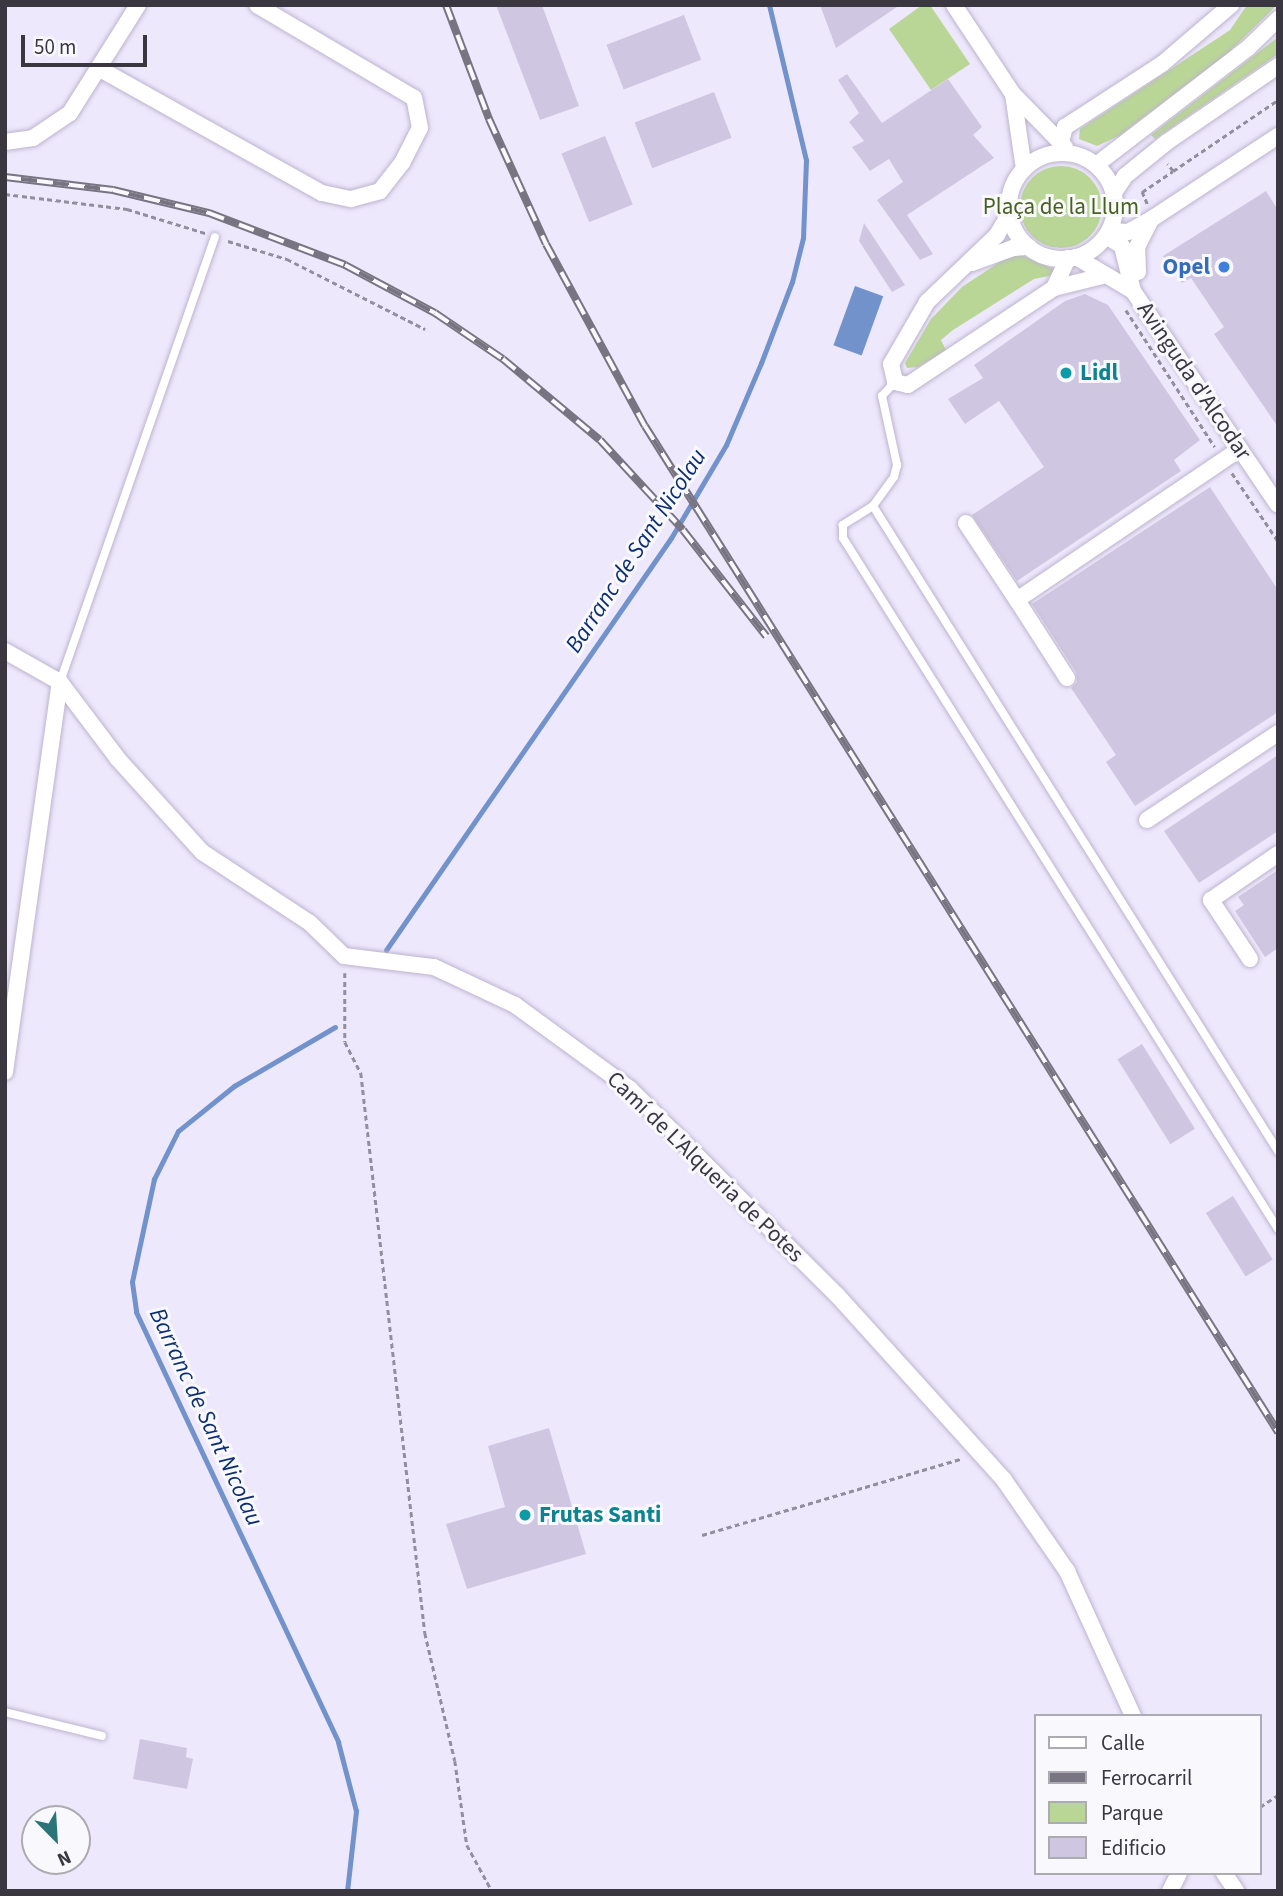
<!DOCTYPE html>
<meta charset="utf-8">
<style>
body{margin:0}
#map{position:relative;width:1283px;height:1896px;overflow:hidden;background:#eee8fd;font-family:"Source Sans 3",sans-serif}
div>[style]{position:absolute}
.green>*{inset:0;background:#bad697}
.round{border-radius:50%}
.water>*{inset:0;background:#7292cb;transform-origin:0 0}
.stream>*{height:5px;margin:-2.5px;padding:0 2.5px;transform-origin:2.5px;border-radius:2.5px;background:#7292cb}
.building>*{inset:0;background:#cfc7e1;transform-origin:0 0}
.path>*{height:2.5px;margin-top:-1.25px;transform-origin:0;background:repeating-linear-gradient(90deg,#928e9d 0 5px,transparent 0 8.5px)}
.roads{filter:drop-shadow(0 0 2px #bcb4cd) drop-shadow(0 0 2px #bcb4cd)}
.lane>*{height:8px;margin:-4px;padding:0 4px;transform-origin:4px;border-radius:4px;background:#fff}
.street>*{height:16px;margin:-8px;padding:0 8px;transform-origin:8px;border-radius:8px;background:#fff}
.street>.ring{margin:-8px;padding:0;box-sizing:content-box;background:none;border:16px solid #fff;border-radius:50%}
.rail>*{height:8px;margin-top:-4px;transform-origin:0;background:repeating-linear-gradient(90deg,#f9f8fd 0 16px,#787482 0 32px);box-sizing:border-box;border-block:2px solid #787482}
.dots>*{width:19px;height:19px;translate:-50% -50%;box-sizing:border-box;border:4px solid #f9f8fd;border-radius:50%}
span{translate:-50% -50%;white-space:nowrap;text-align:center;line-height:1.15;-webkit-text-stroke:6px #f9f8fd;paint-order:stroke}
.park-label{font-size:23px;color:#48621e}
.shop-label{font-size:23px;color:#366cbe;font-weight:700}
.right{translate:-100% -50%;text-align:right}
.culture-label{font-size:23px;color:#0d838f;font-weight:700}
.left{translate:0 -50%;text-align:left}
.street-label{font-size:23px;color:#3a3741}
.water-label{font-size:24px;color:#0c2f72;font-style:italic}
.frame{position:absolute;inset:0;border:7px solid #3a3741;pointer-events:none}
.legend{position:absolute;left:1034px;top:1714px;width:228px;height:161px;box-sizing:border-box;background:#f9f8fd;border:2px solid #adabb2;margin:0;padding:9px 12px;list-style:none;font-size:21px;color:#3a3741}
.legend li{display:flex;align-items:center;gap:14px;height:35px}
.legend b{width:35px;border:2px solid #adabb2}
.north{position:absolute;left:21px;top:1805px;width:70px;height:70px;box-sizing:border-box;background:#f9f8fd;border:2px solid #adabb2;border-radius:50%;rotate:156deg;font-size:19px;font-weight:700;line-height:28px;text-align:center;color:#3a3741}
.north::after{content:'';display:block;margin:auto;width:24px;height:32px;background:#2b7579;clip-path:polygon(50% 0,100% 100%,50% 72%,0 100%)}
.scale{position:absolute;left:21px;top:35px;width:126px;height:32px;box-sizing:border-box;border:4px solid #3a3741;border-top:0;padding-left:9px;font-size:21px;line-height:24px;white-space:nowrap;color:#3a3741;-webkit-text-stroke:5px #f9f8fd;paint-order:stroke}
</style>
<div id="map">
<div class="green">
<div style="clip-path:polygon(922px 5px,930px 5px,970px 64px,931px 90px,889px 29px)"></div>
<div style="clip-path:polygon(1247px 5px,1277px 5px,1227px 54px,1119px 136px,1097px 146px,1079px 139px,1080px 129px,1230px 30px)"></div>
<div style="clip-path:polygon(1278px 37px,1278px 54px,1155px 139px,1151px 135px)"></div>
<div class="round" style="left:1020px;top:166px;width:82px;height:82px"></div>
<div style="clip-path:polygon(1021px 255px,1056px 270px,1054px 275px,1034px 279px,953px 330px,941px 340px,946px 350px,918px 367px,907px 368px,905px 363px,931px 319px,962px 287px,1007px 257px)"></div>
</div>
<div class="water">
<div style="left:855px;top:286px;width:30px;height:63px;rotate:20deg"></div>
</div>
<div class="stream">
<div style="left:386px;top:950px;width:501px;rotate:-55.33deg"></div>
<div style="left:671px;top:538px;width:108px;rotate:-59.4deg"></div>
<div style="left:726px;top:445px;width:89px;rotate:-66.9deg"></div>
<div style="left:761px;top:363px;width:87px;rotate:-69.1deg"></div>
<div style="left:792px;top:282px;width:45px;rotate:-76deg"></div>
<div style="left:803px;top:238px;width:78px;rotate:-87.8deg"></div>
<div style="left:806px;top:160px;width:159px;rotate:-103.4deg"></div>
<div style="left:335px;top:1027px;width:117px;rotate:149.7deg"></div>
<div style="left:234px;top:1086px;width:72px;rotate:141.2deg"></div>
<div style="left:178px;top:1131px;width:54px;rotate:116.6deg"></div>
<div style="left:154px;top:1179px;width:105px;rotate:102.1deg"></div>
<div style="left:132px;top:1282px;width:30px;rotate:82deg"></div>
<div style="left:136px;top:1312px;width:475px;rotate:64.8deg"></div>
<div style="left:338px;top:1742px;width:71px;rotate:75.4deg"></div>
<div style="left:356px;top:1811px;width:81px;rotate:96.4deg"></div>
</div>
<div class="building">
<div style="clip-path:polygon(496px 5px,542px 5px,579px 106px,540px 120px)"></div>
<div style="clip-path:polygon(820px 5px,900px 5px,836px 48px)"></div>
<div style="left:684px;top:15px;width:48px;height:83px;rotate:69deg"></div>
<div style="clip-path:polygon(847px 74px,882px 123px,948px 79px,982px 127px,973px 135px,994px 158px,907px 215px,933px 254px,920px 260px,877px 200px,903px 182px,889px 159px,870px 171px,852px 147px,864px 141px,849px 122px,859px 113px,838px 80px)"></div>
<div style="left:714px;top:92px;width:49px;height:85px;rotate:69deg"></div>
<div style="left:605px;top:136px;width:74px;height:47px;rotate:68deg"></div>
<div style="clip-path:polygon(1266px 191px,1278px 210px,1278px 427px,1214px 334px,1224px 327px,1191px 278px,1182px 283px,1163px 256px)"></div>
<div style="clip-path:polygon(864px 223px,905px 285px,892px 292px,859px 241px)"></div>
<div style="clip-path:polygon(1085px 294px,1108px 305px,1200px 440px,1174px 460px,1181px 471px,1017px 581px,972px 515px,1044px 467px,999px 401px,965px 424px,948px 399px,983px 378px,974px 365px,1065px 301px)"></div>
<div style="clip-path:polygon(1210px 487px,1278px 590px,1278px 712px,1135px 806px,1106px 762px,1116px 755px,1071px 688px,1077px 682px,1076px 672px,1032px 604px)"></div>
<div style="clip-path:polygon(1278px 755px,1278px 831px,1199px 883px,1164px 831px)"></div>
<div style="clip-path:polygon(1278px 870px,1278px 948px,1265px 957px,1235px 911px,1244px 905px,1238px 897px)"></div>
<div style="left:1142px;top:1044px;width:100px;height:29px;rotate:58deg"></div>
<div style="left:1233px;top:1196px;width:75px;height:32px;rotate:58deg"></div>
<div style="clip-path:polygon(549px 1428px,586px 1554px,467px 1589px,446px 1524px,505px 1507px,488px 1446px)"></div>
<div style="clip-path:polygon(140px 1739px,187px 1748px,186px 1757px,193px 1759px,187px 1789px,133px 1779px)"></div>
</div>
<div class="path">
<div style="left:1173px;top:171px;width:127px;rotate:-34.1deg"></div>
<div style="left:5px;top:194px;width:123px;rotate:7deg"></div>
<div style="left:127px;top:209px;width:82px;rotate:17.1deg"></div>
<div style="left:1147px;top:204px;width:13px;rotate:-113deg"></div>
<div style="left:1142px;top:192px;width:37px;rotate:-34deg"></div>
<div style="left:1173px;top:171px;width:9px;rotate:-131deg"></div>
<div style="left:228px;top:241px;width:62px;rotate:17deg"></div>
<div style="left:287px;top:259px;width:155px;rotate:26.9deg"></div>
<div style="left:1126px;top:310px;width:163px;rotate:57deg"></div>
<div style="left:1232px;top:473px;width:82px;rotate:55.9deg"></div>
<div style="left:345px;top:973px;width:69px;rotate:90deg"></div>
<div style="left:345px;top:1042px;width:35px;rotate:63deg"></div>
<div style="left:361px;top:1073px;width:564px;rotate:83.48deg"></div>
<div style="left:425px;top:1633px;width:131px;rotate:76.8deg"></div>
<div style="left:455px;top:1761px;width:85px;rotate:81.9deg"></div>
<div style="left:467px;top:1845px;width:52px;rotate:61.5deg"></div>
<div style="left:702px;top:1535px;width:270px;rotate:-16.4deg"></div>
<div style="left:1260px;top:1807px;width:22px;rotate:-34deg"></div>
</div>
<div class="roads">
<div class="lane">
<div style="left:895px;top:382px;width:19px;rotate:133deg"></div>
<div style="left:882px;top:396px;width:71px;rotate:77.7deg"></div>
<div style="left:897px;top:465px;width:12px;rotate:104deg"></div>
<div style="left:894px;top:477px;width:36px;rotate:126deg"></div>
<div style="left:873px;top:506px;width:36px;rotate:148deg"></div>
<div style="left:843px;top:525px;width:13px;rotate:90deg"></div>
<div style="left:843px;top:538px;width:817px;rotate:57.81deg"></div>
<div style="left:873px;top:506px;width:762px;rotate:57.88deg"></div>
<div style="left:60px;top:682px;width:471px;rotate:-70.8deg"></div>
<div style="left:5px;top:1712px;width:100px;rotate:13.9deg"></div>
</div>
<div class="street">
<div style="left:954px;top:5px;width:107px;rotate:56.5deg"></div>
<div style="left:1013px;top:94px;width:74px;rotate:45.5deg"></div>
<div style="left:100px;top:69px;width:254px;rotate:29.2deg"></div>
<div style="left:322px;top:193px;width:30px;rotate:12deg"></div>
<div style="left:351px;top:199px;width:30px;rotate:-15deg"></div>
<div style="left:380px;top:191px;width:36px;rotate:-52deg"></div>
<div style="left:402px;top:163px;width:39px;rotate:-63deg"></div>
<div style="left:420px;top:128px;width:31px;rotate:-101deg"></div>
<div style="left:414px;top:98px;width:182px;rotate:-149.4deg"></div>
<div style="left:1013px;top:94px;width:76px;rotate:81.7deg"></div>
<div style="left:5px;top:142px;width:28px;rotate:-8deg"></div>
<div style="left:33px;top:138px;width:45px;rotate:-34deg"></div>
<div style="left:70px;top:113px;width:128px;rotate:-57.8deg"></div>
<div style="left:1061px;top:142px;width:16px;rotate:-75deg"></div>
<div style="left:1065px;top:127px;width:116px;rotate:-33deg"></div>
<div style="left:1162px;top:64px;width:91px;rotate:-40.5deg"></div>
<div class="ring" style="left:1009px;top:153px;width:90px;height:90px"></div>
<div style="left:1096px;top:165px;width:192px;rotate:-37.6deg"></div>
<div style="left:1248px;top:48px;width:42px;rotate:-44deg"></div>
<div style="left:1114px;top:193px;width:20px;rotate:-57deg"></div>
<div style="left:1125px;top:176px;width:54px;rotate:-39deg"></div>
<div style="left:1167px;top:142px;width:135px;rotate:-34.4deg"></div>
<div style="left:1010px;top:213px;width:26px;rotate:121deg"></div>
<div style="left:997px;top:235px;width:97px;rotate:136.3deg"></div>
<div style="left:927px;top:302px;width:72px;rotate:120.1deg"></div>
<div style="left:891px;top:364px;width:18px;rotate:77deg"></div>
<div style="left:895px;top:382px;width:13px;rotate:13deg"></div>
<div style="left:908px;top:385px;width:175px;rotate:-33.6deg"></div>
<div style="left:1054px;top:288px;width:33px;rotate:-65deg"></div>
<div style="left:1109px;top:231px;width:19px;rotate:3deg"></div>
<div style="left:1128px;top:232px;width:25px;rotate:-29deg"></div>
<div style="left:1150px;top:220px;width:153px;rotate:-33.3deg"></div>
<div style="left:1106px;top:236px;width:19px;rotate:32deg"></div>
<div style="left:1122px;top:246px;width:46px;rotate:76.3deg"></div>
<div style="left:1133px;top:291px;width:258px;rotate:55.9deg"></div>
<div style="left:1076px;top:257px;width:66px;rotate:30.8deg"></div>
<div style="left:972px;top:263px;width:44px;rotate:-20.1deg"></div>
<div style="left:1013px;top:248px;width:16px;rotate:-4deg"></div>
<div style="left:1138px;top:272px;width:25px;rotate:-92deg"></div>
<div style="left:1137px;top:247px;width:29px;rotate:-63deg"></div>
<div style="left:1054px;top:288px;width:50px;rotate:-13.8deg"></div>
<div style="left:966px;top:523px;width:92px;rotate:56.5deg"></div>
<div style="left:5px;top:651px;width:63px;rotate:29.4deg"></div>
<div style="left:60px;top:682px;width:96px;rotate:53deg"></div>
<div style="left:118px;top:759px;width:125px;rotate:47.9deg"></div>
<div style="left:202px;top:852px;width:129px;rotate:33.3deg"></div>
<div style="left:310px;top:923px;width:47px;rotate:44.1deg"></div>
<div style="left:344px;top:956px;width:91px;rotate:7deg"></div>
<div style="left:434px;top:967px;width:89px;rotate:25.1deg"></div>
<div style="left:515px;top:1005px;width:142px;rotate:36.1deg"></div>
<div style="left:630px;top:1089px;width:292px;rotate:44.9deg"></div>
<div style="left:837px;top:1295px;width:249px;rotate:47.9deg"></div>
<div style="left:1004px;top:1480px;width:111px;rotate:55.3deg"></div>
<div style="left:1067px;top:1571px;width:159px;rotate:65.5deg"></div>
<div style="left:1067px;top:678px;width:93px;rotate:-122.7deg"></div>
<div style="left:1017px;top:600px;width:269px;rotate:-34.1deg"></div>
<div style="left:1147px;top:820px;width:157px;rotate:-33.6deg"></div>
<div style="left:1250px;top:959px;width:71px;rotate:-123.5deg"></div>
<div style="left:1211px;top:900px;width:81px;rotate:-34.5deg"></div>
<div style="left:5px;top:1072px;width:394px;rotate:-82deg"></div>
<div style="left:1224px;top:1873px;width:22px;rotate:56deg"></div>
<div style="left:1170px;top:1891px;width:20px;rotate:-63deg"></div>
</div>
</div>
<div class="rail">
<div style="left:446px;top:5px;width:122px;rotate:69.3deg"></div>
<div style="left:489px;top:119px;width:137px;rotate:65.5deg"></div>
<div style="left:546px;top:244px;width:207px;rotate:61.5deg"></div>
<div style="left:645px;top:426px;width:1189px;rotate:57.82deg"></div>
<div style="left:5px;top:177px;width:109px;rotate:6.9deg"></div>
<div style="left:113px;top:190px;width:99px;rotate:13.5deg"></div>
<div style="left:209px;top:213px;width:146px;rotate:20.9deg"></div>
<div style="left:345px;top:265px;width:102px;rotate:28.1deg"></div>
<div style="left:435px;top:313px;width:82px;rotate:34.1deg"></div>
<div style="left:503px;top:359px;width:126px;rotate:39.9deg"></div>
<div style="left:600px;top:440px;width:122px;rotate:47.3deg"></div>
<div style="left:683px;top:530px;width:135px;rotate:51.9deg"></div>
</div>
<div class="dots">
<div style="left:1224px;top:267px;background:#3f7fe0"></div>
<div style="left:1066px;top:373px;background:#0f9aa8"></div>
<div style="left:525px;top:1515px;background:#0f9aa8"></div>
</div>
<div class="park-label">
<span style="left:1061px;top:207px">Plaça de la Llum</span>
</div>
<div class="shop-label">
<span class="right" style="left:1210px;top:267px">Opel</span>
</div>
<div class="culture-label">
<span class="left" style="left:1080px;top:373px">Lidl</span>
<span class="left" style="left:539px;top:1515px">Frutas Santi</span>
</div>
<div class="street-label">
<span style="left:1194px;top:381px;rotate:56deg">Avinguda d'Alcodar</span>
<span style="left:705px;top:1167px;rotate:44deg">Camí de L'Alqueria de Potes</span>
</div>
<div class="water-label">
<span style="left:636px;top:551px;rotate:-57deg">Barranc de Sant Nicolau</span>
<span style="left:206px;top:1417px;rotate:65deg">Barranc de Sant Nicolau</span>
</div>
<div class="frame"></div>
<ul class="legend">
<li><b style="height:9px;background:#fff"></b>Calle</li>
<li><b style="height:9px;background:#787482"></b>Ferrocarril</li>
<li><b style="height:19px;background:#bad697"></b>Parque</li>
<li><b style="height:19px;background:#cfc7e1"></b>Edificio</li>
</ul>
<div class="north">N</div>
<div class="scale">50 m</div>
</div>
